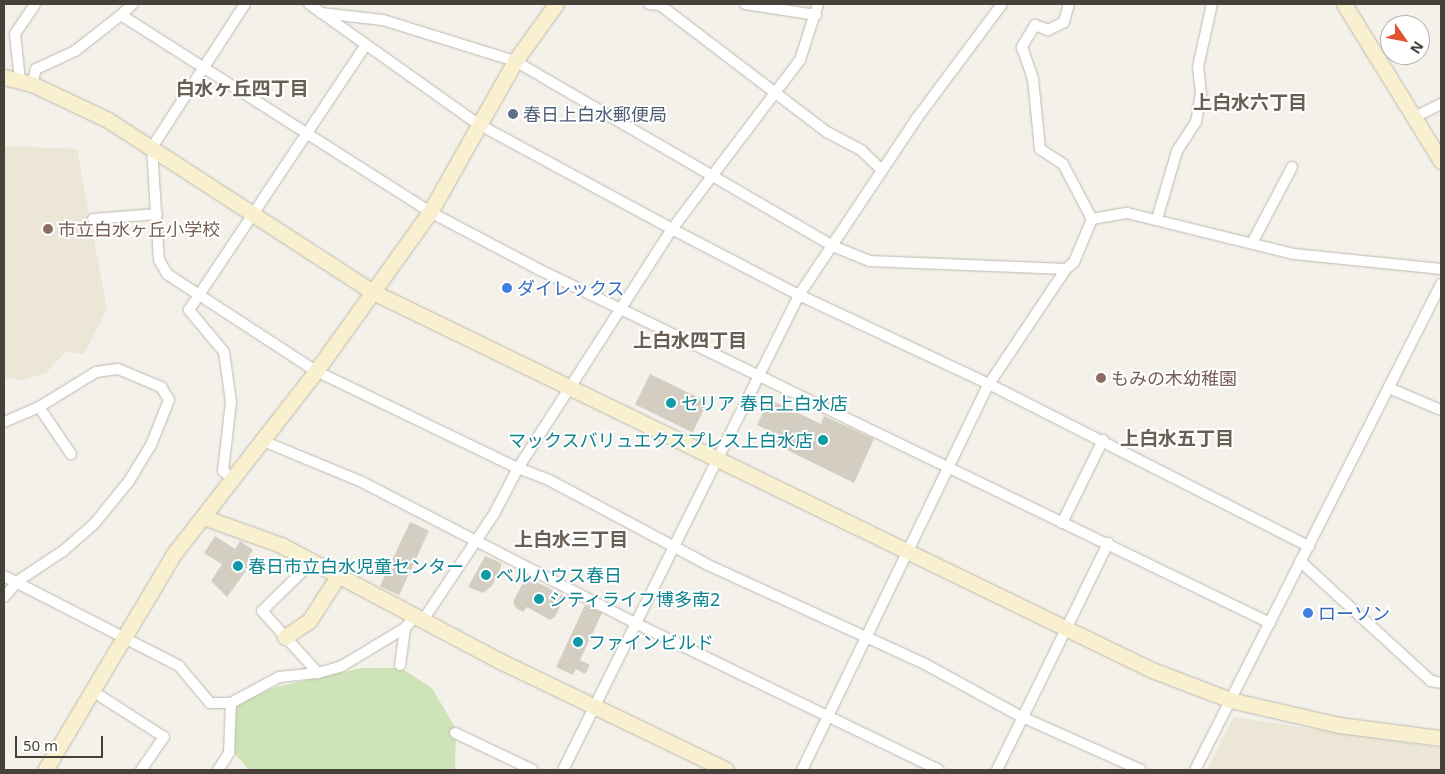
<!DOCTYPE html>
<meta charset="utf-8">
<style>
body{margin:0}
#map{position:relative;width:1445px;height:774px;overflow:hidden;background:#f3f1ea;font-family:"Noto Sans","Noto Sans JP",sans-serif}
div>[style]{position:absolute}
.education>*{inset:0;background:#ebe6d6}
.green>*{inset:0;background:#cee3b8}
.building>*{inset:0;background:#d4cdc1;transform-origin:0 0}
.roads{filter:drop-shadow(0 0 1px #beb9ae) drop-shadow(0 0 1px #beb9ae)}
.street>*{height:10px;margin:-5px;padding:0 5px;transform-origin:5px;border-radius:5px;background:#fff}
.secondary>*{height:15px;margin:-7.5px;padding:0 7.5px;transform-origin:7.5px;border-radius:7.5px;background:#f9f0cf}
.dots>*{width:14px;height:14px;translate:-50% -50%;box-sizing:border-box;border:2px solid #fff;border-radius:50%}
span{translate:-50% -50%;white-space:nowrap;text-align:center;line-height:1.15;-webkit-text-stroke:4px #fff;paint-order:stroke}
.service-label{font-size:18px;color:#4e5e75}
.left{translate:0 -50%;text-align:left}
.education-label{font-size:18px;color:#785e54}
.shop-label{font-size:18px;color:#366cbe}
.culture-label{font-size:18px;color:#0d838f}
.right{translate:-100% -50%;text-align:right}
.neighbourhood-label{font-size:19px;color:#686052;font-weight:700}
.frame{position:absolute;inset:0;border:5px solid #474239;pointer-events:none}
.north{position:absolute;left:1380px;top:15px;width:50px;height:50px;box-sizing:border-box;background:#fff;border:1px solid #b5b3b0;border-radius:50%;rotate:123deg;font-size:14px;font-weight:700;line-height:20px;text-align:center;color:#474239}
.north::after{content:'';display:block;margin:auto;width:18px;height:22px;background:#e25332;clip-path:polygon(50% 0,100% 100%,50% 72%,0 100%)}
.scale{position:absolute;left:15px;top:736px;width:88px;height:22px;box-sizing:border-box;border:2px solid #474239;border-top:0;padding-left:6px;font-size:15px;line-height:18px;white-space:nowrap;color:#474239;-webkit-text-stroke:4px #fff;paint-order:stroke}
</style>
<div id="map">
<div class="education">
<div style="clip-path:polygon(4px 146px,77px 149px,107px 309px,84px 354px,65px 352px,46px 373px,21px 380px,4px 377px)"></div>
<div style="clip-path:polygon(1234px 717px,1441px 748px,1441px 770px,1207px 770px)"></div>
</div>
<div class="green">
<div style="clip-path:polygon(362px 668px,401px 668px,432px 688px,456px 729px,455px 770px,249px 770px,235px 754px,234px 711px,238px 703px,276px 687px)"></div>
</div>
<div class="building">
<div style="left:650px;top:374px;width:64px;height:34px;rotate:26deg"></div>
<div style="clip-path:polygon(769px 399px,821px 424px,824px 416px,874px 439px,854px 483px,771px 442px,775px 434px,757px 425px)"></div>
<div style="left:410px;top:522px;width:21px;height:71px;rotate:25deg"></div>
<div style="clip-path:polygon(215px 536px,235px 549px,240px 541px,253px 550px,249px 556px,259px 562px,253px 571px,248px 568px,227px 597px,211px 581px,222px 564px,204px 553px)"></div>
<div style="clip-path:polygon(485px 556px,501px 563px,501px 567px,492px 586px,483px 593px,468px 587px)"></div>
<div style="clip-path:polygon(526px 577px,565px 596px,555px 617px,550px 620px,527px 607px,523px 612px,516px 608px,513px 602px)"></div>
<div style="clip-path:polygon(585px 605px,602px 613px,580px 660px,590px 665px,585px 674px,576px 669px,573px 675px,556px 667px)"></div>
</div>
<div class="roads">
<div class="street">
<div style="left:245px;top:4px;width:171px;rotate:123deg"></div>
<div style="left:152px;top:147px;width:113px;rotate:86.5deg"></div>
<div style="left:159px;top:260px;width:16px;rotate:60deg"></div>
<div style="left:167px;top:274px;width:178px;rotate:33.1deg"></div>
<div style="left:316px;top:371px;width:224px;rotate:25.7deg"></div>
<div style="left:518px;top:468px;width:284px;rotate:-57.2deg"></div>
<div style="left:672px;top:229px;width:212px;rotate:-52.9deg"></div>
<div style="left:800px;top:60px;width:59px;rotate:-72.2deg"></div>
<div style="left:309px;top:4px;width:207px;rotate:35.4deg"></div>
<div style="left:478px;top:124px;width:221px;rotate:28.4deg"></div>
<div style="left:672px;top:229px;width:143px;rotate:27.5deg"></div>
<div style="left:799px;top:295px;width:210px;rotate:25.1deg"></div>
<div style="left:989px;top:384px;width:359px;rotate:26.9deg"></div>
<div style="left:649px;top:4px;width:11px;rotate:5deg"></div>
<div style="left:660px;top:5px;width:210px;rotate:37.3deg"></div>
<div style="left:827px;top:132px;width:40px;rotate:28deg"></div>
<div style="left:862px;top:151px;width:28px;rotate:44deg"></div>
<div style="left:745px;top:4px;width:72px;rotate:8.8deg"></div>
<div style="left:1069px;top:4px;width:19px;rotate:106deg"></div>
<div style="left:1064px;top:22px;width:18px;rotate:153deg"></div>
<div style="left:1048px;top:30px;width:14px;rotate:-159deg"></div>
<div style="left:1035px;top:25px;width:26px;rotate:121deg"></div>
<div style="left:1022px;top:47px;width:34px;rotate:71deg"></div>
<div style="left:1033px;top:79px;width:70px;rotate:84.3deg"></div>
<div style="left:1040px;top:149px;width:27px;rotate:33deg"></div>
<div style="left:1063px;top:164px;width:62px;rotate:62.2deg"></div>
<div style="left:321px;top:13px;width:62px;rotate:6.4deg"></div>
<div style="left:383px;top:20px;width:138px;rotate:17.3deg"></div>
<div style="left:515px;top:61px;width:370px;rotate:30.2deg"></div>
<div style="left:835px;top:247px;width:37px;rotate:22deg"></div>
<div style="left:869px;top:261px;width:197px;rotate:2.3deg"></div>
<div style="left:1066px;top:269px;width:11px;rotate:-41deg"></div>
<div style="left:1074px;top:262px;width:47px;rotate:-67.3deg"></div>
<div style="left:1092px;top:219px;width:36px;rotate:-10deg"></div>
<div style="left:1127px;top:213px;width:172px;rotate:13.8deg"></div>
<div style="left:1294px;top:254px;width:148px;rotate:5.8deg"></div>
<div style="left:121px;top:15px;width:16px;rotate:-43deg"></div>
<div style="left:20px;top:80px;width:46px;rotate:-96.2deg"></div>
<div style="left:15px;top:34px;width:36px;rotate:-56deg"></div>
<div style="left:32px;top:84px;width:16px;rotate:-75deg"></div>
<div style="left:36px;top:69px;width:43px;rotate:-24.8deg"></div>
<div style="left:75px;top:51px;width:58px;rotate:-38deg"></div>
<div style="left:121px;top:15px;width:366px;rotate:32.5deg"></div>
<div style="left:430px;top:212px;width:122px;rotate:27.8deg"></div>
<div style="left:538px;top:269px;width:813px;rotate:25.81deg"></div>
<div style="left:1413px;top:118px;width:31px;rotate:-27deg"></div>
<div style="left:93px;top:219px;width:64px;rotate:-4.5deg"></div>
<div style="left:1157px;top:219px;width:71px;rotate:-73.6deg"></div>
<div style="left:1177px;top:151px;width:35px;rotate:-57deg"></div>
<div style="left:1196px;top:122px;width:28px;rotate:-80deg"></div>
<div style="left:1201px;top:94px;width:27px;rotate:-96deg"></div>
<div style="left:1198px;top:67px;width:65px;rotate:-77.5deg"></div>
<div style="left:1252px;top:243px;width:86px;rotate:-62.2deg"></div>
<div style="left:1389px;top:388px;width:56px;rotate:22.9deg"></div>
<div style="left:39px;top:407px;width:57px;rotate:55.8deg"></div>
<div style="left:4px;top:422px;width:38px;rotate:-23deg"></div>
<div style="left:39px;top:407px;width:67px;rotate:-31.6deg"></div>
<div style="left:96px;top:372px;width:22px;rotate:-8deg"></div>
<div style="left:118px;top:369px;width:47px;rotate:22.7deg"></div>
<div style="left:161px;top:387px;width:15px;rotate:58deg"></div>
<div style="left:169px;top:400px;width:48px;rotate:111.8deg"></div>
<div style="left:151px;top:445px;width:42px;rotate:121.4deg"></div>
<div style="left:129px;top:481px;width:55px;rotate:129.1deg"></div>
<div style="left:94px;top:524px;width:41px;rotate:138.9deg"></div>
<div style="left:63px;top:551px;width:54px;rotate:146.3deg"></div>
<div style="left:18px;top:581px;width:21px;rotate:131deg"></div>
<div style="left:263px;top:441px;width:105px;rotate:22.4deg"></div>
<div style="left:360px;top:481px;width:312px;rotate:27.3deg"></div>
<div style="left:637px;top:624px;width:335px;rotate:25.8deg"></div>
<div style="left:233px;top:479px;width:13px;rotate:-141deg"></div>
<div style="left:223px;top:471px;width:69px;rotate:-83.4deg"></div>
<div style="left:231px;top:402px;width:50px;rotate:-98deg"></div>
<div style="left:224px;top:352px;width:55px;rotate:-129.8deg"></div>
<div style="left:189px;top:310px;width:317px;rotate:-56.3deg"></div>
<div style="left:1062px;top:523px;width:93px;rotate:-63.7deg"></div>
<div style="left:1300px;top:561px;width:178px;rotate:42.5deg"></div>
<div style="left:1431px;top:681px;width:10px;rotate:11deg"></div>
<div style="left:312px;top:562px;width:70px;rotate:135.6deg"></div>
<div style="left:262px;top:611px;width:84px;rotate:47.9deg"></div>
<div style="left:4px;top:576px;width:197px;rotate:27.2deg"></div>
<div style="left:179px;top:666px;width:48px;rotate:50deg"></div>
<div style="left:210px;top:703px;width:21px"></div>
<div style="left:423px;top:620px;width:128px;rotate:-56.2deg"></div>
<div style="left:494px;top:514px;width:52px;rotate:-62.4deg"></div>
<div style="left:518px;top:468px;width:33px;rotate:21deg"></div>
<div style="left:549px;top:480px;width:180px;rotate:28.1deg"></div>
<div style="left:708px;top:565px;width:239px;rotate:24.5deg"></div>
<div style="left:925px;top:664px;width:111px;rotate:28.7deg"></div>
<div style="left:1022px;top:717px;width:130px;rotate:24deg"></div>
<div style="left:400px;top:665px;width:37px;rotate:-82deg"></div>
<div style="left:94px;top:692px;width:83px;rotate:32.7deg"></div>
<div style="left:164px;top:737px;width:40px;rotate:124.9deg"></div>
<div style="left:455px;top:733px;width:86px;rotate:25.4deg"></div>
<div style="left:218px;top:770px;width:20px;rotate:-57deg"></div>
<div style="left:229px;top:753px;width:50px;rotate:-87.7deg"></div>
<div style="left:231px;top:703px;width:55px;rotate:-28.4deg"></div>
<div style="left:279px;top:677px;width:39px;rotate:-6deg"></div>
<div style="left:318px;top:673px;width:25px;rotate:-16deg"></div>
<div style="left:342px;top:666px;width:74px;rotate:-31.1deg"></div>
<div style="left:405px;top:628px;width:16px;rotate:-50deg"></div>
<div style="left:563px;top:770px;width:530px;rotate:-63.58deg"></div>
<div style="left:799px;top:295px;width:213px;rotate:-56.3deg"></div>
<div style="left:917px;top:118px;width:142px;rotate:-53.3deg"></div>
<div style="left:802px;top:770px;width:429px;rotate:-64.2deg"></div>
<div style="left:989px;top:384px;width:138px;rotate:-56.2deg"></div>
<div style="left:997px;top:770px;width:253px;rotate:-63.9deg"></div>
<div style="left:1195px;top:770px;width:545px;rotate:-63.15deg"></div>
</div>
<div class="secondary">
<div style="left:1344px;top:4px;width:185px;rotate:58.3deg"></div>
<div style="left:4px;top:77px;width:29px;rotate:14deg"></div>
<div style="left:32px;top:84px;width:84px;rotate:25.3deg"></div>
<div style="left:108px;top:120px;width:314px;rotate:33deg"></div>
<div style="left:371px;top:291px;width:868px;rotate:25.89deg"></div>
<div style="left:1152px;top:670px;width:84px;rotate:21deg"></div>
<div style="left:1230px;top:700px;width:112px;rotate:12.9deg"></div>
<div style="left:1339px;top:725px;width:103px;rotate:7.3deg"></div>
<div style="left:203px;top:517px;width:83px;rotate:19.7deg"></div>
<div style="left:281px;top:545px;width:248px;rotate:27.9deg"></div>
<div style="left:500px;top:661px;width:251px;rotate:25.7deg"></div>
<div style="left:285px;top:637px;width:29px;rotate:-34deg"></div>
<div style="left:309px;top:621px;width:54px;rotate:-57.2deg"></div>
<div style="left:45px;top:770px;width:250px;rotate:-59.2deg"></div>
<div style="left:173px;top:555px;width:233px;rotate:-52.1deg"></div>
<div style="left:316px;top:371px;width:196px;rotate:-54.4deg"></div>
<div style="left:430px;top:212px;width:173px;rotate:-60.6deg"></div>
<div style="left:515px;top:61px;width:70px;rotate:-54.3deg"></div>
</div>
</div>
<div class="dots">
<div style="left:513px;top:114px;background:#5c6f8a"></div>
<div style="left:48px;top:229px;background:#8d6e63"></div>
<div style="left:507px;top:288px;background:#3f7fe0"></div>
<div style="left:1101px;top:378px;background:#8d6e63"></div>
<div style="left:671px;top:403px;background:#0f9aa8"></div>
<div style="left:823px;top:440px;background:#0f9aa8"></div>
<div style="left:238px;top:566px;background:#0f9aa8"></div>
<div style="left:486px;top:575px;background:#0f9aa8"></div>
<div style="left:539px;top:599px;background:#0f9aa8"></div>
<div style="left:1308px;top:613px;background:#3f7fe0"></div>
<div style="left:578px;top:642px;background:#0f9aa8"></div>
</div>
<div class="service-label">
<span class="left" style="left:523px;top:114px">春日上白水郵便局</span>
</div>
<div class="education-label">
<span class="left" style="left:58px;top:229px">市立白水ヶ丘小学校</span>
<span class="left" style="left:1111px;top:378px">もみの木幼稚園</span>
</div>
<div class="shop-label">
<span class="left" style="left:517px;top:288px">ダイレックス</span>
<span class="left" style="left:1318px;top:613px">ローソン</span>
</div>
<div class="culture-label">
<span class="left" style="left:681px;top:403px">セリア 春日上白水店</span>
<span class="right" style="left:813px;top:440px">マックスバリュエクスプレス上白水店</span>
<span class="left" style="left:248px;top:566px">春日市立白水児童センター</span>
<span class="left" style="left:496px;top:575px">ベルハウス春日</span>
<span class="left" style="left:549px;top:599px">シティライフ博多南2</span>
<span class="left" style="left:588px;top:642px">ファインビルド</span>
</div>
<div class="neighbourhood-label">
<span style="left:242px;top:89px">白水ヶ丘四丁目</span>
<span style="left:1250px;top:103px">上白水六丁目</span>
<span style="left:690px;top:341px">上白水四丁目</span>
<span style="left:1177px;top:439px">上白水五丁目</span>
<span style="left:571px;top:540px">上白水三丁目</span>
</div>
<div class="frame"></div>
<div class="north">N</div>
<div class="scale">50 m</div>
</div>
